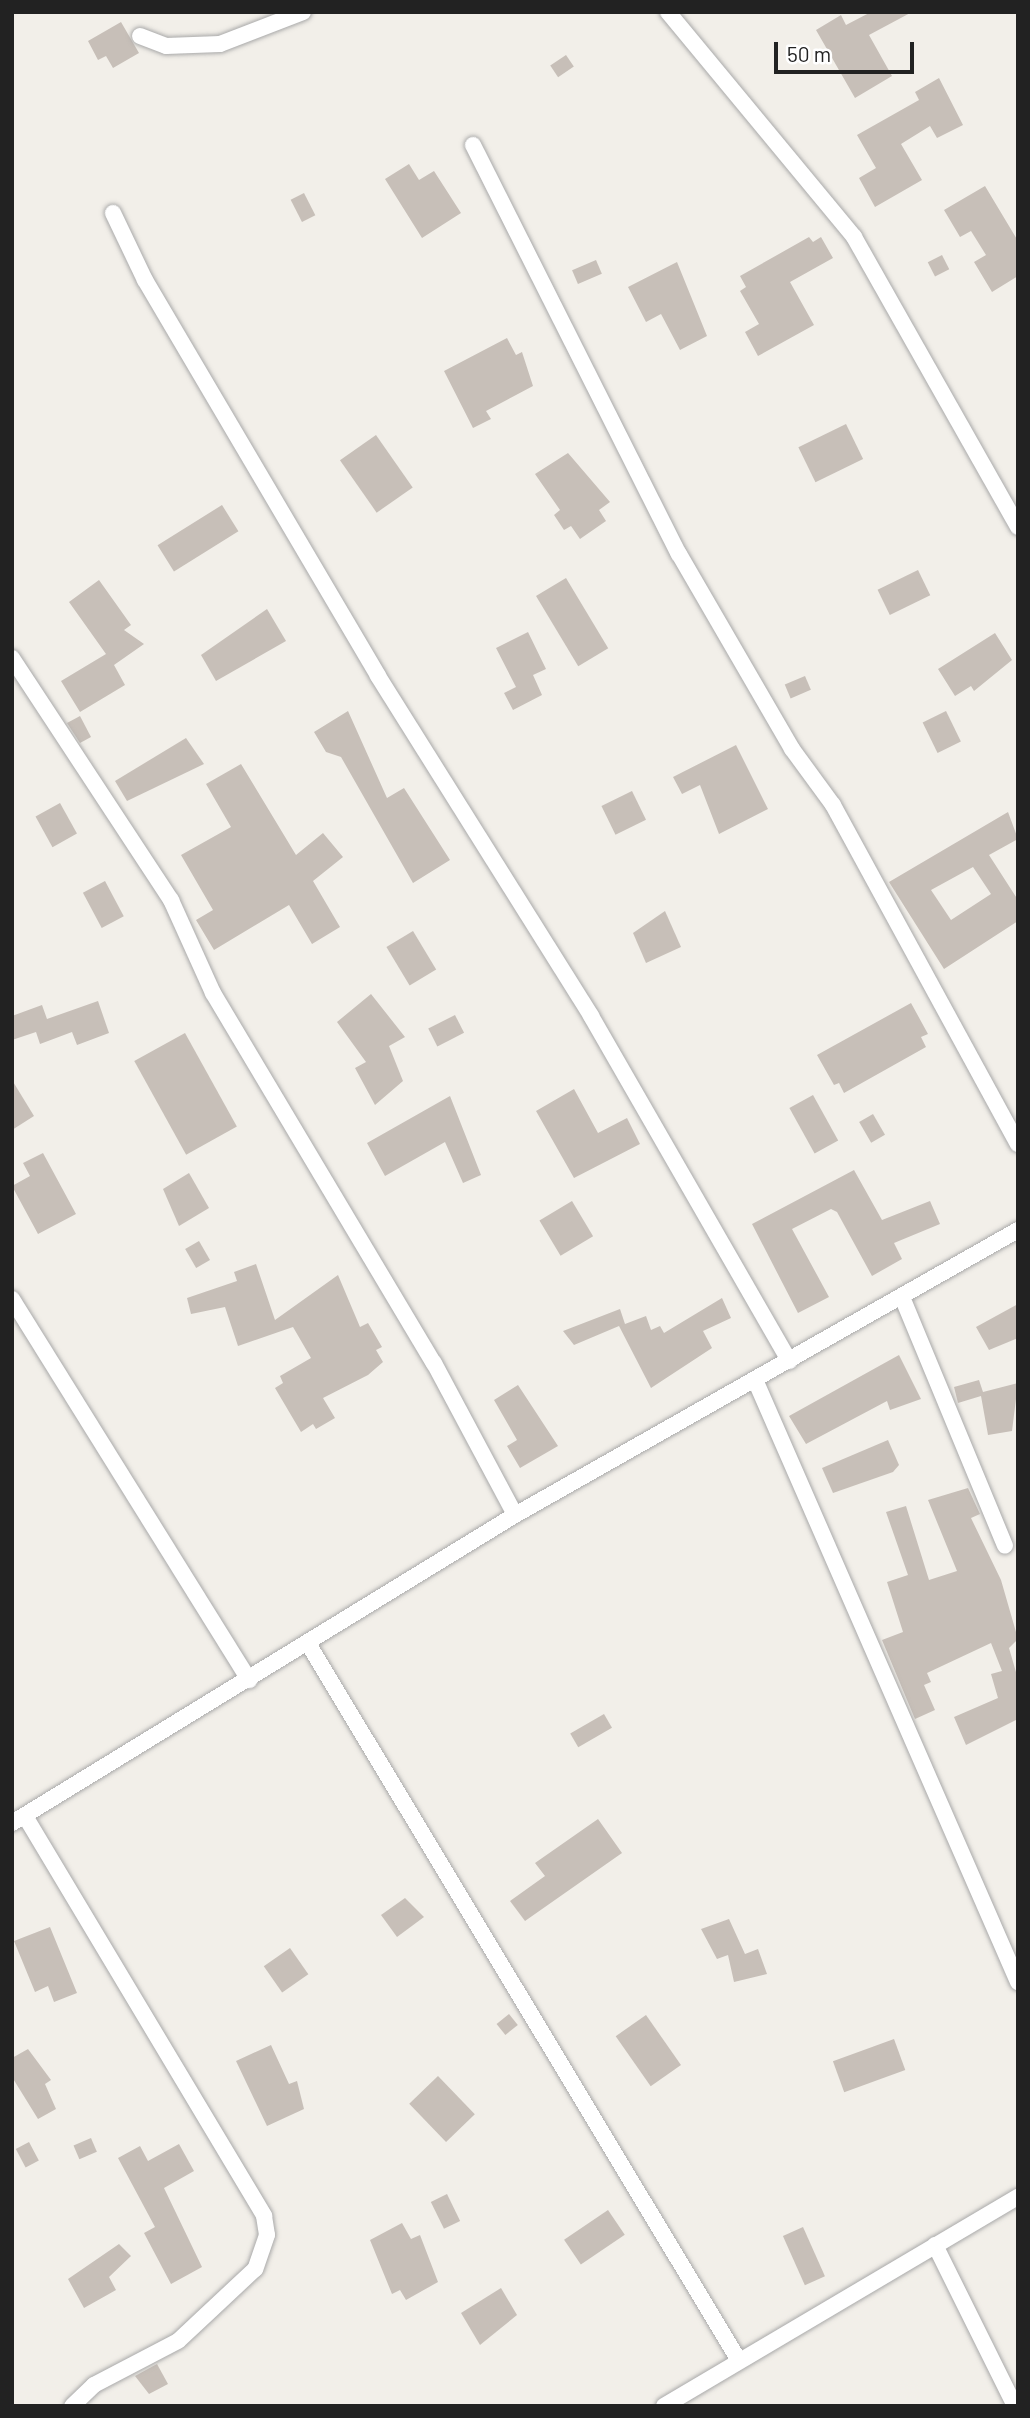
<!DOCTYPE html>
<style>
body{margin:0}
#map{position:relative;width:1030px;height:2418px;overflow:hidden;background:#f2efe9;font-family:Barlow,sans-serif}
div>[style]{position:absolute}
.building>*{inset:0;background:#c7bfb8;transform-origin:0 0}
.roads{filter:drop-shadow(0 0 2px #a9a9a9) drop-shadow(0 0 2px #a9a9a9)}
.minor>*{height:16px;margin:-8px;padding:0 8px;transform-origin:8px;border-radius:8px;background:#fff}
span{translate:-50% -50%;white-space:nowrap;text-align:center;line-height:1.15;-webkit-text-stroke:5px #fff;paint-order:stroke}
.frame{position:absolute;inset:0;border:14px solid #222;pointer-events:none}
.scale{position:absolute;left:774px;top:42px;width:140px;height:32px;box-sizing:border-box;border:4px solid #222;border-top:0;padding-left:9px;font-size:21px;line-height:24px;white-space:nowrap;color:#222;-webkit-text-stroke:5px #fff;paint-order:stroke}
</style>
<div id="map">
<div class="building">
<div style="clip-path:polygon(871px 12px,912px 12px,869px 35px,892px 76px,855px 98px,816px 30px,841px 15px,846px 25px)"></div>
<div style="clip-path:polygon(121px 22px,139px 53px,113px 68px,106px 56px,98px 60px,88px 41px)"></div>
<div style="left:566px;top:55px;width:14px;height:19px;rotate:56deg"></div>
<div style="clip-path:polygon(939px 78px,963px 125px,937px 138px,930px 126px,901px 144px,922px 180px,875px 207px,859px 178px,876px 168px,857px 135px,919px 100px,915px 92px)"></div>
<div style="clip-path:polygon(409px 164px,419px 180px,434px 171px,461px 213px,422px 238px,385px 179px)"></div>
<div style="clip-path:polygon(985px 186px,1018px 241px,1018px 276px,992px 292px,974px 262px,986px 255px,971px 231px,960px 237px,944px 210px)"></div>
<div style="left:304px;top:193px;width:25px;height:15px;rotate:63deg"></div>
<div style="clip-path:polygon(809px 237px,813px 242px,821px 237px,833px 258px,790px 282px,814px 325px,758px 356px,745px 332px,759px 324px,740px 291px,746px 287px,740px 276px)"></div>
<div style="left:942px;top:255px;width:16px;height:16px;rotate:63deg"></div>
<div style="left:596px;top:260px;width:15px;height:26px;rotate:67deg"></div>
<div style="clip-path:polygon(677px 262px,707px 336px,680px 350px,661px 314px,646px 322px,628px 287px)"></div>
<div style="clip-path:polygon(507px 338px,516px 355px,522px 352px,533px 386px,486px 411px,491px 419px,473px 428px,444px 371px)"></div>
<div style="left:846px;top:424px;width:39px;height:53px;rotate:64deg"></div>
<div style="left:376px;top:435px;width:64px;height:44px;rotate:55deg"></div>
<div style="clip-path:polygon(568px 453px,610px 502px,599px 510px,606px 521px,580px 539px,571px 526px,564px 530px,554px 515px,560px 510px,535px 474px)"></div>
<div style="left:222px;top:505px;width:31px;height:76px;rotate:58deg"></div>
<div style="left:918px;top:570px;width:28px;height:45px;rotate:64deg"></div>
<div style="left:566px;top:578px;width:82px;height:35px;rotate:59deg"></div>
<div style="clip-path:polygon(99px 580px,131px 625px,124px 630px,144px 644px,114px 665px,125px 685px,80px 712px,61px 681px,106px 654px,69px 602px)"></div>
<div style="clip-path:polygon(267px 609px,286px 641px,216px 681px,201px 655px)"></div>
<div style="clip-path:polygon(528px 632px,546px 669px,533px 675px,542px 695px,513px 710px,504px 693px,516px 687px,496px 648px)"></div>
<div style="clip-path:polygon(995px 633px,1012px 660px,974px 691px,971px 686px,955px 696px,938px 669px)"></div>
<div style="left:805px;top:676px;width:15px;height:22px;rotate:67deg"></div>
<div style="clip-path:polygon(348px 711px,387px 798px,404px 788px,450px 860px,413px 883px,341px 757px,326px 752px,314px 732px)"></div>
<div style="left:946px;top:711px;width:34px;height:26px;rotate:64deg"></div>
<div style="clip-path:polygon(80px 716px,91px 737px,80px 743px,67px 723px)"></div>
<div style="clip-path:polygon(186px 738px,204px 764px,127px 801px,115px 781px)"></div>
<div style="clip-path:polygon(736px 745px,768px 809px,719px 834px,700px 785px,682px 794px,673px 777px)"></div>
<div style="clip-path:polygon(241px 764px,296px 855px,323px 833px,343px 857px,313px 881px,340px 927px,312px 944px,289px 905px,214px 950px,196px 920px,213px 910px,181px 855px,231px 827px,206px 784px)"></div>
<div style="left:632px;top:791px;width:32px;height:34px;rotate:64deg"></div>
<div style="left:60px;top:803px;width:35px;height:28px;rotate:61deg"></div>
<div style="clip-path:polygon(evenodd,1008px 812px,1018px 839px,989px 855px,1018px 900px,1018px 921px,944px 969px,889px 882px,1008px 812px,973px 867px,991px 894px,951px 920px,931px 890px,973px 867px)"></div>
<div style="left:105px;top:881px;width:40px;height:25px;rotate:62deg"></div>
<div style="clip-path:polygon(665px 911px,681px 947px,646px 963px,633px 933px)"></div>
<div style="left:413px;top:931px;width:45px;height:31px;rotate:59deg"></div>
<div style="clip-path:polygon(371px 994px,405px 1037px,389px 1046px,403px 1081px,375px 1105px,355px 1068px,366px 1062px,337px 1022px)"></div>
<div style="clip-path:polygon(98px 1001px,109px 1033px,77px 1045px,72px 1032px,40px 1044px,36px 1032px,12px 1040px,12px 1016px,42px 1005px,47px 1019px)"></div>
<div style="clip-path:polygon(911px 1003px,928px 1034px,921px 1037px,926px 1047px,844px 1093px,839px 1083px,834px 1085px,817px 1055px)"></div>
<div style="left:455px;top:1015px;width:20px;height:30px;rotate:63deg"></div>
<div style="left:185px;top:1033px;width:107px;height:58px;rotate:61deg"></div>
<div style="clip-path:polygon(12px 1080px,34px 1116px,12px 1130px)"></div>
<div style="clip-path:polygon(574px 1089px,598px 1133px,627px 1118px,640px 1144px,574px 1178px,536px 1111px)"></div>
<div style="left:813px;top:1095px;width:52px;height:27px;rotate:61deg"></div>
<div style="clip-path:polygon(450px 1096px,481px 1175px,463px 1183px,445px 1142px,385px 1176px,367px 1143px)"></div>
<div style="left:873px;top:1114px;width:24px;height:16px;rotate:60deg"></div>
<div style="clip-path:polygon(43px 1153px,76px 1214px,38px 1234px,12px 1186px,30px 1176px,23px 1163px)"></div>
<div style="clip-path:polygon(854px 1170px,882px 1220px,930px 1201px,940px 1224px,894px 1243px,902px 1259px,872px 1276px,837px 1212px,831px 1209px,792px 1229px,829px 1297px,798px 1313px,752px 1224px)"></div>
<div style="clip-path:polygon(189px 1173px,209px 1208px,179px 1226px,163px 1189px)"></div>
<div style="left:572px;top:1201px;width:41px;height:38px;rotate:59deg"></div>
<div style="left:199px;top:1241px;width:22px;height:16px;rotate:60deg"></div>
<div style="clip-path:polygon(256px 1264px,275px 1320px,338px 1275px,360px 1327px,368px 1323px,382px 1347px,376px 1350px,383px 1362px,368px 1375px,323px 1398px,335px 1418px,316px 1429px,313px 1424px,301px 1432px,275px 1388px,283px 1383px,280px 1376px,311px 1358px,293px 1327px,238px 1346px,225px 1307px,191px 1314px,187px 1298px,237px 1281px,234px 1272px)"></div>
<div style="clip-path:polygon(722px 1298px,731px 1318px,703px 1331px,712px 1348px,651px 1388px,619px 1326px,574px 1345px,563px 1331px,620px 1309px,625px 1324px,646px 1316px,651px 1330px,660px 1326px,664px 1333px)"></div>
<div style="clip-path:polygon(1018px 1304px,1018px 1338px,989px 1350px,976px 1327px)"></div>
<div style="clip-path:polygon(899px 1355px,921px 1399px,890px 1410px,887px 1401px,806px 1444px,789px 1416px)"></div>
<div style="clip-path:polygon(979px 1380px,983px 1392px,1018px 1383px,1012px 1431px,988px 1435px,981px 1396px,958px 1403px,954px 1387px)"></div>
<div style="clip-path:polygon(518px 1385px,558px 1446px,520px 1468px,507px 1446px,517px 1440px,494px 1400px)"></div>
<div style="clip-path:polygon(888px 1440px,899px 1465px,893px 1472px,833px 1493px,822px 1468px)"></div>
<div style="clip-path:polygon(968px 1488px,980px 1514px,971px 1518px,1001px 1580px,1018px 1639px,1009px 1648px,1018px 1679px,1018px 1719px,966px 1745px,954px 1717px,998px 1698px,991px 1674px,1002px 1671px,991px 1643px,927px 1673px,931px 1682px,924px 1685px,935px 1710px,915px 1719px,882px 1640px,903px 1632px,887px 1582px,908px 1575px,886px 1512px,906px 1506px,929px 1580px,957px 1571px,928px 1500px)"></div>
<div style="left:604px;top:1714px;width:16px;height:39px;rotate:60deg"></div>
<div style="clip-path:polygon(598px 1819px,622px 1853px,525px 1921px,510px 1901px,545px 1876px,535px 1863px)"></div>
<div style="clip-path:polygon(405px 1898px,424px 1917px,397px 1937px,381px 1915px)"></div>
<div style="clip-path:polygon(729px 1919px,745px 1954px,758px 1949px,767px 1974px,734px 1982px,728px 1955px,717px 1959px,701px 1929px)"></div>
<div style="clip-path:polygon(50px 1927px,77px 1993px,54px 2002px,48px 1986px,35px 1992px,14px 1941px)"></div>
<div style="left:290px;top:1948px;width:32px;height:32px;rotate:55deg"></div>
<div style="left:509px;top:2014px;width:14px;height:16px;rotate:51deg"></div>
<div style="left:646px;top:2015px;width:61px;height:37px;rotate:55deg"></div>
<div style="left:894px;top:2039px;width:33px;height:65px;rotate:70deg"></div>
<div style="clip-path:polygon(271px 2045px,289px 2084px,297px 2081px,304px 2109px,267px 2126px,236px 2061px)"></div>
<div style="clip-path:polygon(28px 2049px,51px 2080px,45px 2084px,56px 2109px,38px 2119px,12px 2077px,12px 2058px)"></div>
<div style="left:438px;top:2076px;width:53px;height:40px;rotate:46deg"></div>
<div style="left:91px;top:2138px;width:15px;height:19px;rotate:67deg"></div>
<div style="left:29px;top:2142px;width:21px;height:15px;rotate:62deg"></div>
<div style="clip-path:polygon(179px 2144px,194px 2171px,164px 2188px,202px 2267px,171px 2284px,144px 2233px,155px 2227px,118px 2158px,140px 2146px,148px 2161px)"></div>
<div style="left:447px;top:2194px;width:30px;height:18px;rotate:64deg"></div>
<div style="left:608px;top:2210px;width:30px;height:53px;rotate:56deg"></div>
<div style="clip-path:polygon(402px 2223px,411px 2239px,420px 2235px,438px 2282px,406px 2300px,400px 2290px,392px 2294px,370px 2240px)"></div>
<div style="left:803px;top:2227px;width:54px;height:22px;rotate:66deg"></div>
<div style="clip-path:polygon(119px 2244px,131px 2256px,109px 2277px,116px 2290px,84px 2308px,68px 2279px)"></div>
<div style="clip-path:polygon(501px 2288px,517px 2315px,480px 2345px,461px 2313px)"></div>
<div style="clip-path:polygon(157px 2364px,168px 2384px,149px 2394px,135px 2376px)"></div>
</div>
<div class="roads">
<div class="minor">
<div style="left:668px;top:12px;width:292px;rotate:50.4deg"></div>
<div style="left:854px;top:237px;width:333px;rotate:60.5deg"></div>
<div style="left:140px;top:36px;width:28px;rotate:21deg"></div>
<div style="left:166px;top:46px;width:54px;rotate:-2.1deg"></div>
<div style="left:220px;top:44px;width:89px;rotate:-21.1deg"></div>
<div style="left:473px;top:145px;width:458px;rotate:63.3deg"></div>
<div style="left:679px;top:554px;width:225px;rotate:59.9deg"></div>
<div style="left:792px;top:749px;width:69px;rotate:53.8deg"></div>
<div style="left:833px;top:805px;width:386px;rotate:61.4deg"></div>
<div style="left:113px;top:213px;width:74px;rotate:64.5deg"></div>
<div style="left:145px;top:280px;width:459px;rotate:59.5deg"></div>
<div style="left:378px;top:676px;width:401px;rotate:57.9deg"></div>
<div style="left:591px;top:1016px;width:398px;rotate:60.1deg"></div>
<div style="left:12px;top:658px;width:290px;rotate:56.7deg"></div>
<div style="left:171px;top:900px;width:102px;rotate:65.7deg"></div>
<div style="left:213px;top:993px;width:431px;rotate:59.2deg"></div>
<div style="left:434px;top:1363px;width:172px;rotate:61.9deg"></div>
<div style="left:902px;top:1297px;width:269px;rotate:67.5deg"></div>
<div style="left:12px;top:1299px;width:449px;rotate:58.1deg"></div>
<div style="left:756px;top:1382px;width:655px;rotate:66.41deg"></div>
<div style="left:309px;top:1645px;width:833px;rotate:59deg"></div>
<div style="left:25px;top:1816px;width:466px;rotate:59.1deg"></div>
<div style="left:264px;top:2216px;width:19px;rotate:81deg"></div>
<div style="left:267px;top:2235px;width:36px;rotate:109deg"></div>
<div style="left:255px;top:2269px;width:105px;rotate:136.9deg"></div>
<div style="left:178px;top:2341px;width:95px;rotate:152.4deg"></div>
<div style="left:94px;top:2385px;width:30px;rotate:136deg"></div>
<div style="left:12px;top:1823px;width:590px;rotate:-31.48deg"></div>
<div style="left:515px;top:1515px;width:578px;rotate:-29.54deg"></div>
<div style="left:935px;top:2245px;width:180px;rotate:63.6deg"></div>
<div style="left:664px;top:2406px;width:411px;rotate:-30.6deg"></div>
</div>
</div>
<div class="frame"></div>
<div class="scale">50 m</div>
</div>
